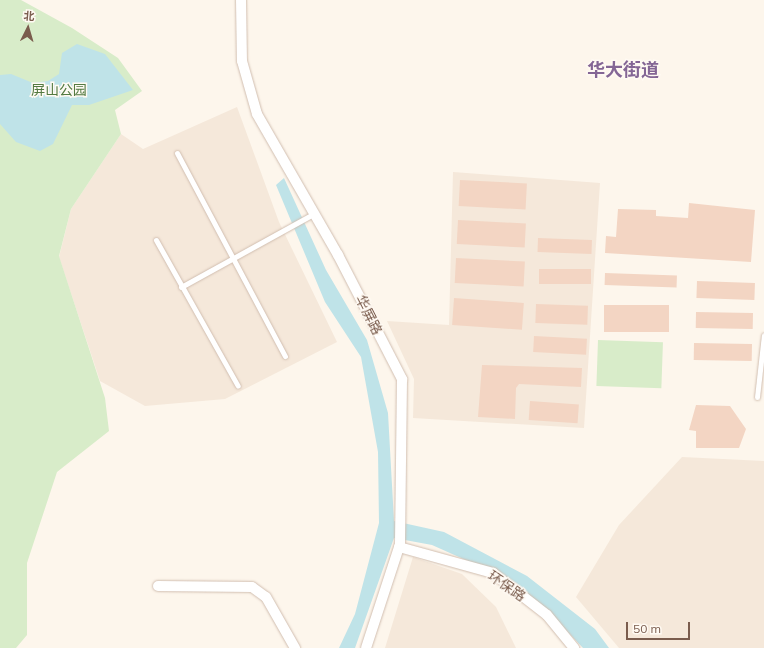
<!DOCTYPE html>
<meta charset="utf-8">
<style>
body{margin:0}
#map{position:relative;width:764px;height:648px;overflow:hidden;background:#fdf6ec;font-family:Mulish,"Noto Sans SC",sans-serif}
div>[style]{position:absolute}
.residential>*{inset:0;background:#f5e8da}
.green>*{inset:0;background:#d8ecc9;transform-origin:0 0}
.water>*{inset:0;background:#bfe3e8}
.building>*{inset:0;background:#f3d5c3;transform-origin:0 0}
.roads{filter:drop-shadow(0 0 1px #d1beb0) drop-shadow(0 0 1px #d1beb0)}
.lane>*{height:5px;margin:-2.5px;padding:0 2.5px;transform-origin:2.5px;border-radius:2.5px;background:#fff}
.street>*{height:10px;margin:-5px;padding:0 5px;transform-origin:5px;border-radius:5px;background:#fff}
span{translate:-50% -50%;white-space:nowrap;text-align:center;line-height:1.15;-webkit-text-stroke:3px #fffaf3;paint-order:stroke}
.park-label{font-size:14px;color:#537a41}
.street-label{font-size:14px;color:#7a5c4d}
.district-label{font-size:18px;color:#846695;font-weight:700}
.north{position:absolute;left:8px;top:8px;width:40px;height:40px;-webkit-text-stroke:3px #fffaf3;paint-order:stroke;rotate:5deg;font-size:11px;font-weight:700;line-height:16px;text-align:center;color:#7a5c4d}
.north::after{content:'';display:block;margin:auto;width:14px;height:18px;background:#7a5c4d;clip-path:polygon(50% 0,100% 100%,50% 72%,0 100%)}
.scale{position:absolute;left:626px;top:622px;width:64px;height:18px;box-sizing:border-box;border:2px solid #7a5c4d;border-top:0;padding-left:5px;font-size:12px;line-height:14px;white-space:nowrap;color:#7a5c4d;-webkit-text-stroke:3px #fffaf3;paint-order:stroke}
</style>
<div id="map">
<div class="residential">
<div style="clip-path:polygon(237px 107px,279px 222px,337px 342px,225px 399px,145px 406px,100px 381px,59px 257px,71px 209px,121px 134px,143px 149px)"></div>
<div style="clip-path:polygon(453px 172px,600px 183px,584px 428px,413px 418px,414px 379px,387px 321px,449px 325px)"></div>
<div style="clip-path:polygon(682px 457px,764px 461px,764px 648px,619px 648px,576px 597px,619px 525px)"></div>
<div style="clip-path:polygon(413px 557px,462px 574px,496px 607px,516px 648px,385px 648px)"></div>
</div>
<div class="green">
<div style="clip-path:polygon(0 0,21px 0,72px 28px,118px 58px,142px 91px,115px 110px,121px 134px,71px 209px,59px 256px,105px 398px,109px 431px,57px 472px,27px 563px,27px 635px,16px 648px,0 648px)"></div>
<div style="left:598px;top:340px;width:65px;height:46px;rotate:2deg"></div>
</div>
<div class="water">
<div style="clip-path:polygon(77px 44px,105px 54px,133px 90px,89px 105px,72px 105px,53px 144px,40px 151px,16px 142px,0 124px,0 75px,11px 74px,33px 83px,48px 81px,59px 74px,62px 53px)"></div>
<div style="clip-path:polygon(284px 178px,326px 270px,367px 340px,388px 413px,394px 521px,444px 532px,527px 576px,595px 629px,609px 648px,583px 648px,542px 605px,506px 578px,432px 545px,394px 538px,355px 648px,339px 648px,355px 614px,379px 523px,378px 452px,361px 357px,325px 302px,276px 185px)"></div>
</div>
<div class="building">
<div style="left:460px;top:180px;width:67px;height:26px;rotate:3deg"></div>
<div style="clip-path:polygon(689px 203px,755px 210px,751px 262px,605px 253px,606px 236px,616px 237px,618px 209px,656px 210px,656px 216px,688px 218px)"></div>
<div style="left:458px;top:220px;width:68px;height:24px;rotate:3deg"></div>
<div style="left:538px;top:238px;width:54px;height:14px;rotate:2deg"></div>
<div style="left:456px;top:258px;width:69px;height:25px;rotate:3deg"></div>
<div style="left:539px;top:269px;width:52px;height:15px"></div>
<div style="left:605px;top:273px;width:72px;height:12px;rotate:2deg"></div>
<div style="left:697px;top:281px;width:58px;height:17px;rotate:2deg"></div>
<div style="left:454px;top:298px;width:70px;height:27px;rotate:4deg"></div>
<div style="left:536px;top:304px;width:52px;height:19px;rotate:2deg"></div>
<div style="left:604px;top:305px;width:65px;height:27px"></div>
<div style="left:696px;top:312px;width:57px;height:16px;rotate:1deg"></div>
<div style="left:534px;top:336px;width:53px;height:16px;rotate:3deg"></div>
<div style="left:694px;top:343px;width:58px;height:17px;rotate:1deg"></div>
<div style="clip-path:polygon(482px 365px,582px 368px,581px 387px,519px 384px,516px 388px,515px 419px,478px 417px)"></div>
<div style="left:530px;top:401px;width:49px;height:19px;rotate:4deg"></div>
<div style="clip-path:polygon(696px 405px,730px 406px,746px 429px,739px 448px,696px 448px,696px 431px,689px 430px)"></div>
</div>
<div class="roads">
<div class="lane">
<div style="left:177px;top:153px;width:230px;rotate:62deg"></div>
<div style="left:156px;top:240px;width:167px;rotate:60.7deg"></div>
<div style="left:181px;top:287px;width:151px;rotate:-28.9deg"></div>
<div style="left:757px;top:397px;width:62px;rotate:-83.6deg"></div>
</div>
<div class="street">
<div style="left:241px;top:0;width:61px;rotate:89.1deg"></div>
<div style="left:242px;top:61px;width:55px;rotate:74.2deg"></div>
<div style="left:257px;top:114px;width:163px;rotate:60.1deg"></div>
<div style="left:338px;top:255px;width:140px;rotate:62.7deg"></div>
<div style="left:402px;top:379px;width:165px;rotate:90.7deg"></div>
<div style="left:400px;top:544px;width:109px;rotate:108.1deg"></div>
<div style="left:399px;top:547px;width:98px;rotate:15.5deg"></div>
<div style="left:493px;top:573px;width:68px;rotate:37.9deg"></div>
<div style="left:547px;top:615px;width:43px;rotate:50.7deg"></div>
<div style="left:158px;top:586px;width:94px;rotate:0.6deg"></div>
<div style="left:252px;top:587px;width:17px;rotate:36deg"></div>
<div style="left:266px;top:597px;width:59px;rotate:60.4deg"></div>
</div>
</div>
<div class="park-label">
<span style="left:59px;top:90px">屏山公园</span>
</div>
<div class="street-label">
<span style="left:369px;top:315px;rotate:63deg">华屏路</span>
<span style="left:507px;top:586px;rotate:34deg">环保路</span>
</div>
<div class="district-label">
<span style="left:623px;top:70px">华大街道</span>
</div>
<div class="north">北</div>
<div class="scale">50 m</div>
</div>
